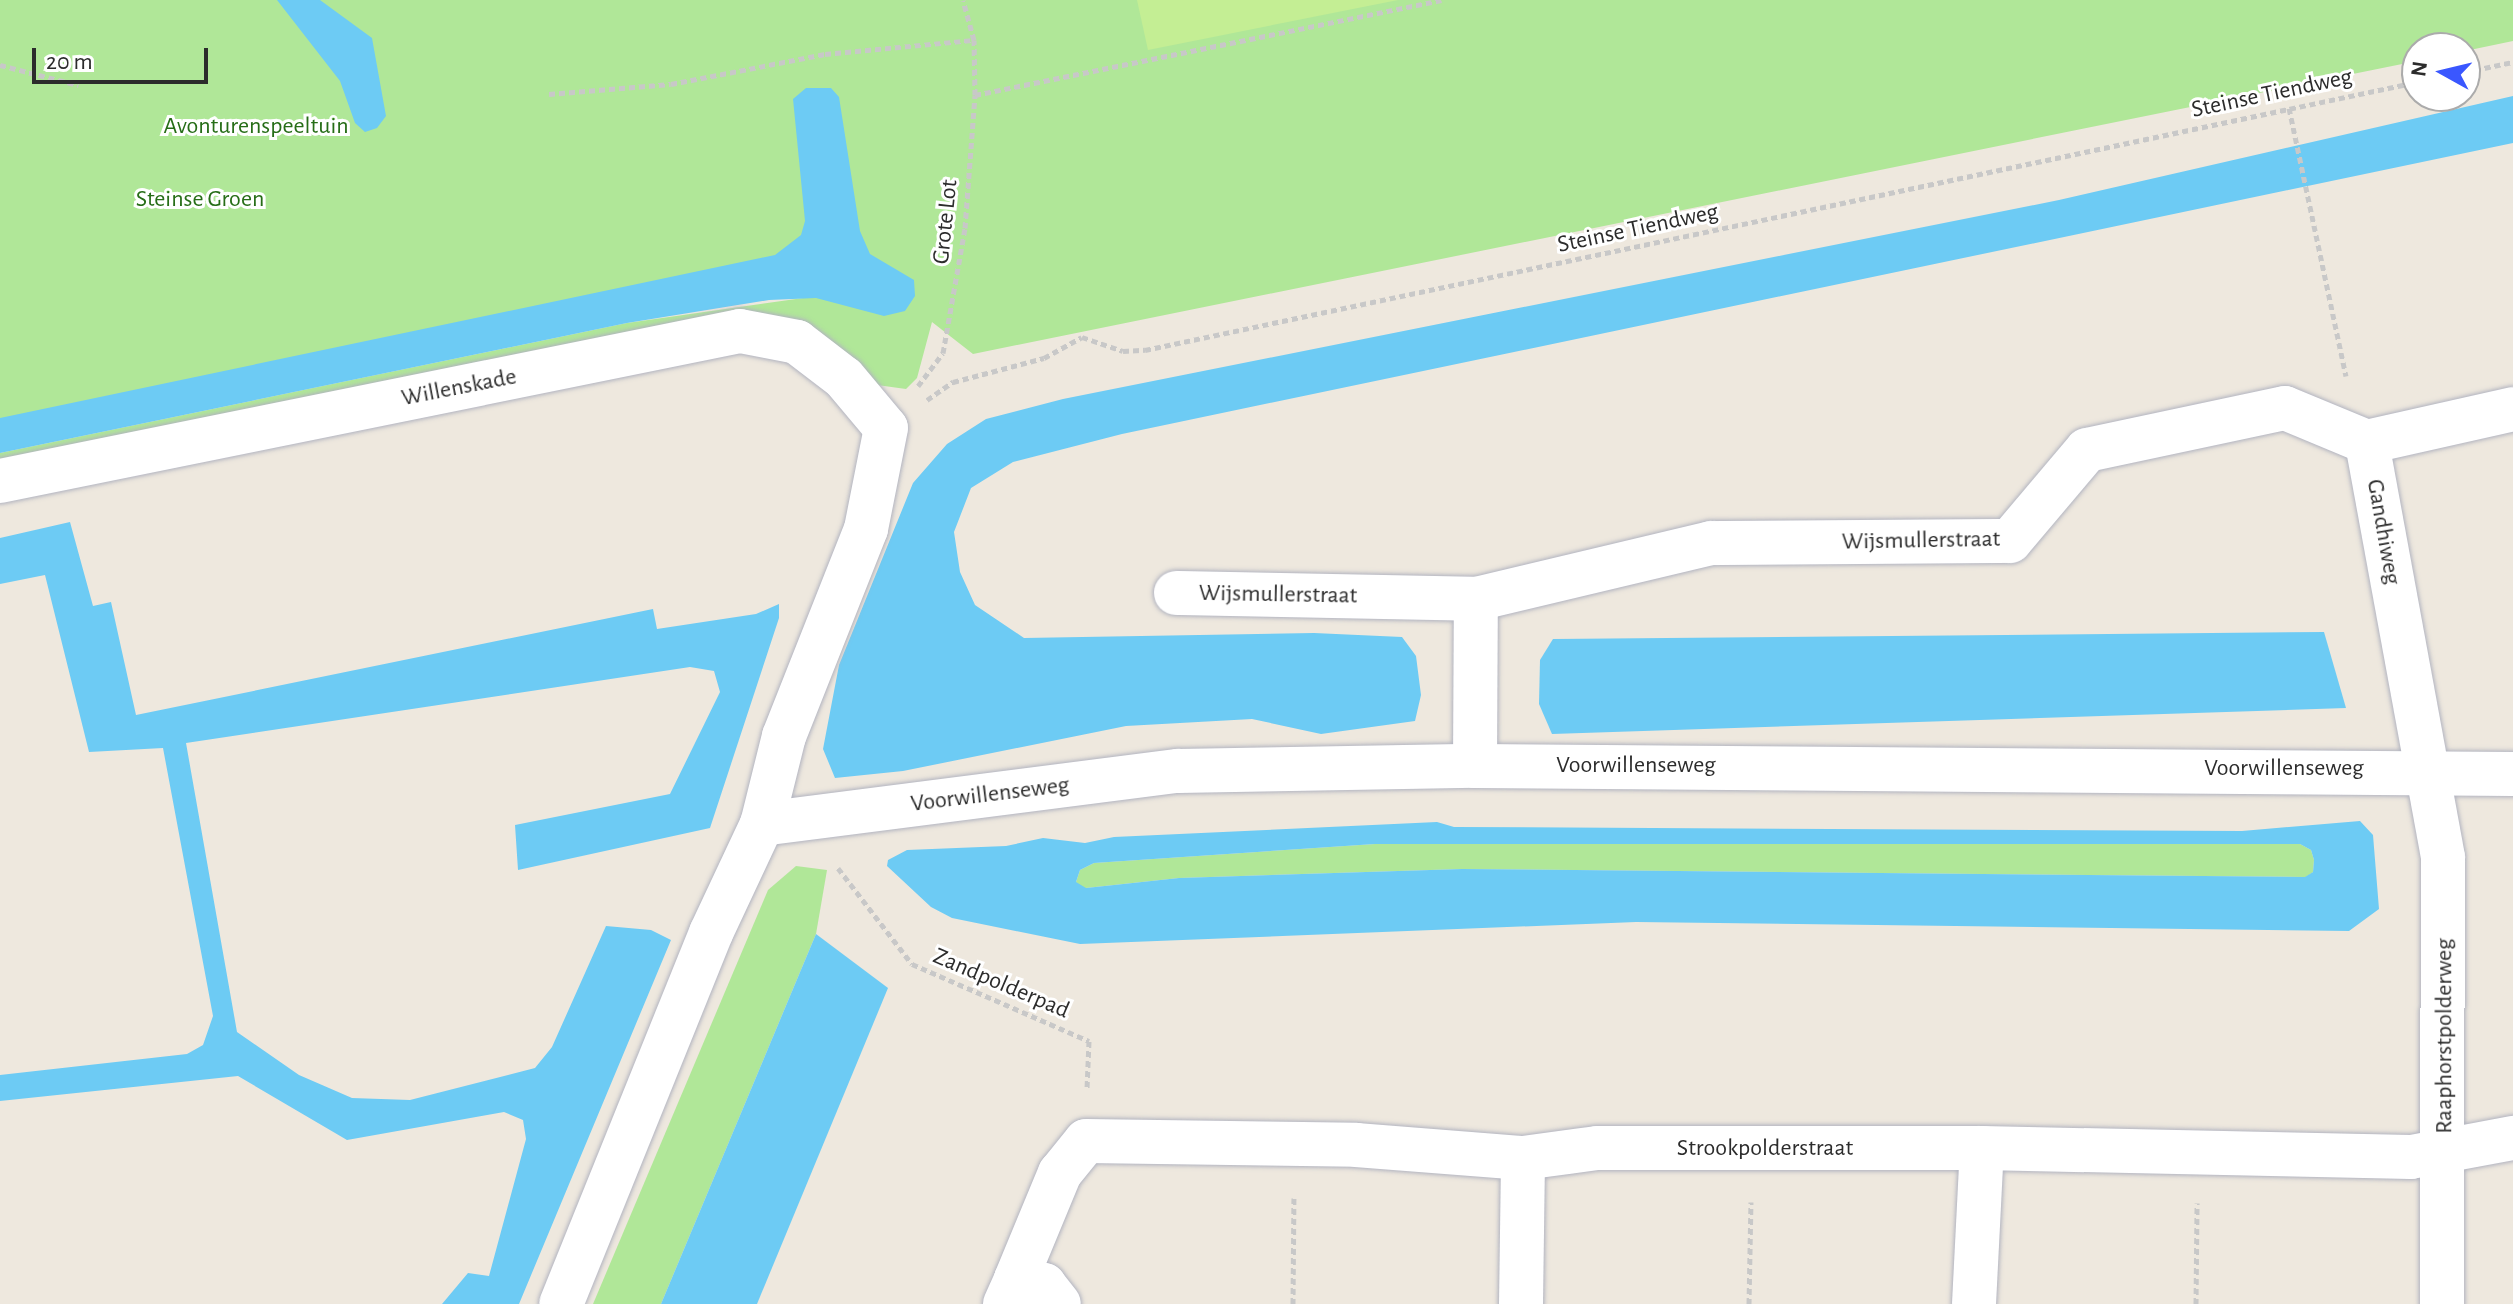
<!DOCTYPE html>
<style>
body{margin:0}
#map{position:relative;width:2513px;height:1304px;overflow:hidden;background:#eee8de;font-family:"Alegreya Sans",sans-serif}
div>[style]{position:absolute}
.green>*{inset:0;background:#b0e798}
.pitch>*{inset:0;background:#c4ee94}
.water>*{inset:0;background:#6dcbf4}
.path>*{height:5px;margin-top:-2.5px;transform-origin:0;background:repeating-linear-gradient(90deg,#c8c8c8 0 6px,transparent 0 10px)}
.roads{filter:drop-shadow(0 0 2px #b2b4c0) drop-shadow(0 0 2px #b2b4c0)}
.minor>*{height:44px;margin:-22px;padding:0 22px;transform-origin:22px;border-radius:22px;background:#fff}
span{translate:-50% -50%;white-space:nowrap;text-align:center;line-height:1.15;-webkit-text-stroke:6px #fff;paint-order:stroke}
.street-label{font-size:24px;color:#2c2c2c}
.park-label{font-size:24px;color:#266d17}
.north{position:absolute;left:2401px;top:32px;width:80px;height:80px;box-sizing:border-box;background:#fff;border:2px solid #ababab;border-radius:50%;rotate:278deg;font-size:22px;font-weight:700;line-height:32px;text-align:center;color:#2c2c2c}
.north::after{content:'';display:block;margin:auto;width:28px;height:36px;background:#3a57ff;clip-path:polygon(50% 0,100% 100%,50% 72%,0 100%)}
.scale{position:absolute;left:32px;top:48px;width:176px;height:36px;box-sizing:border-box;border:4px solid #2c2c2c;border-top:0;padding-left:10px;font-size:24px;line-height:28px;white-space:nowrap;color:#2c2c2c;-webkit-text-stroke:6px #fff;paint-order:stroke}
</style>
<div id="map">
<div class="green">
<div style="clip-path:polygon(0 0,2513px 0,2513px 41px,2465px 51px,2417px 48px,2417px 61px,973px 354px,932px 322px,917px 378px,906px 389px,877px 385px,805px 323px,750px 313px,0 467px,0 453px,627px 323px,803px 298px,754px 290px,0 446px)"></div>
<div style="clip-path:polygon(1375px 844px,2300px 844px,2311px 850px,2314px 860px,2313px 872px,2306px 877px,1462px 869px,1179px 878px,1086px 888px,1077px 888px,1076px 882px,1080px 870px,1094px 863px)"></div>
<div style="clip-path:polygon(796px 866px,827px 870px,816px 934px,661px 1304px,593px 1304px,768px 890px)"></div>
</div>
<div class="pitch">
<div style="clip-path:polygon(1137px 0,1398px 0,1148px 50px)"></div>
</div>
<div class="water">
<div style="clip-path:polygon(277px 0,320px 0,372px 38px,386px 116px,377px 128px,365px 132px,355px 123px,340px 81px)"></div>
<div style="clip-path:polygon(806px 88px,831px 88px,839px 97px,860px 231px,870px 254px,914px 280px,915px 296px,905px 311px,884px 316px,816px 298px,769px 300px,627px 323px,0 453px,0 418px,775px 255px,801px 235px,805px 221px,793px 99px)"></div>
<div style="clip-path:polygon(2513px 96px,2513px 143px,1122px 434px,1013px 462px,971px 488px,954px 532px,960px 572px,975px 605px,1024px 638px,1314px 633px,1402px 637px,1416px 656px,1421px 695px,1415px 721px,1321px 734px,1252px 719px,1126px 726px,903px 771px,835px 778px,823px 749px,839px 665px,913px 483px,947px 444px,986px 419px,1063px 399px,2059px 200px)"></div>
<div style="clip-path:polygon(70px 522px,93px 606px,111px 602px,136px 715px,653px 609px,657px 629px,756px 614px,779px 604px,779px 618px,710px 828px,518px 870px,515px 825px,670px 794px,720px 692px,714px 671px,690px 667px,186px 743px,237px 1032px,299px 1075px,352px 1098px,410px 1100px,535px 1068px,552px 1047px,606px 926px,651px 930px,671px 940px,519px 1304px,442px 1304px,468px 1273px,489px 1276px,526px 1139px,523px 1120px,504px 1112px,347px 1140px,238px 1076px,0 1101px,0 1075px,187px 1054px,203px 1045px,213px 1016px,163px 748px,89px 752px,45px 575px,0 584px,0 538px)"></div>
<div style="clip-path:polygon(2324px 632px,2346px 708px,1552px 734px,1539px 704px,1540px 660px,1553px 639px)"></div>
<div style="clip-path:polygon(evenodd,2360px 821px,2373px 835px,2379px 909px,2349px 931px,1636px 922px,1080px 944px,952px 918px,931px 907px,887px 866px,888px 860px,907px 850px,1006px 846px,1043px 838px,1085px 843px,1114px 837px,1437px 822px,1454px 827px,2242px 831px,2360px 821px,1375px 844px,2300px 844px,2311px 850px,2314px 860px,2313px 872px,2305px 877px,1462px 869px,1179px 878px,1086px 888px,1076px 882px,1080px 870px,1094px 863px,1375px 844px)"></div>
<div style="clip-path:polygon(816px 934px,888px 988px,757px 1304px,661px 1304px)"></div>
</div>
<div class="path">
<div style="left:0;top:65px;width:81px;rotate:14.4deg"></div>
<div style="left:2465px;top:72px;width:49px;rotate:-11.8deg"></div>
<div style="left:549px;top:94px;width:122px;rotate:-4.7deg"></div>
<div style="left:671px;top:84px;width:157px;rotate:-11deg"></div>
<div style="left:825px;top:54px;width:150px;rotate:-5.4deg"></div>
<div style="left:975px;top:95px;width:476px;rotate:-11.5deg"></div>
<div style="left:2289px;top:108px;width:274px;rotate:78deg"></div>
<div style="left:918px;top:386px;width:41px;rotate:-52.9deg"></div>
<div style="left:943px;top:353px;width:127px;rotate:-80deg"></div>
<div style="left:965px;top:228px;width:133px;rotate:-85.7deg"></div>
<div style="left:975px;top:95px;width:55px;rotate:-91deg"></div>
<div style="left:974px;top:40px;width:41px;rotate:-105.4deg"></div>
<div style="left:927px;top:400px;width:32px;rotate:-35deg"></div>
<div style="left:953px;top:382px;width:94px;rotate:-14.8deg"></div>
<div style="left:1044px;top:358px;width:43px;rotate:-28.9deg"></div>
<div style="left:1082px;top:337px;width:43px;rotate:18.9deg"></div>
<div style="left:1123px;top:351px;width:22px;rotate:-3deg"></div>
<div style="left:1145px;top:350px;width:1300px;rotate:-11.9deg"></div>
<div style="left:838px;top:868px;width:121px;rotate:52.4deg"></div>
<div style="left:912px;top:964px;width:193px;rotate:23.5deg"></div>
<div style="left:1089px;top:1041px;width:47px;rotate:92.4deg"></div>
<div style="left:1293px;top:1304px;width:106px;rotate:-89.5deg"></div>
<div style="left:1749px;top:1304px;width:102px;rotate:-88.9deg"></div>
<div style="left:2196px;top:1304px;width:101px;rotate:-89.4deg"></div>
</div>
<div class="roads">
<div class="minor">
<div style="left:0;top:481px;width:755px;rotate:-11.46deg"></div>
<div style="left:740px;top:331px;width:58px;rotate:10.9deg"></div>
<div style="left:797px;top:342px;width:59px;rotate:37.5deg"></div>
<div style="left:844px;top:378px;width:65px;rotate:50deg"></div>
<div style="left:886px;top:428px;width:103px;rotate:101.2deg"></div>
<div style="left:866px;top:529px;width:223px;rotate:111.6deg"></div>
<div style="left:784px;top:736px;width:91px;rotate:104deg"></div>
<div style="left:762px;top:824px;width:120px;rotate:115.1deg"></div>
<div style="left:711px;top:933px;width:400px;rotate:112deg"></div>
<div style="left:1176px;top:593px;width:300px;rotate:1.1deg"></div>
<div style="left:1476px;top:599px;width:242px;rotate:-13.4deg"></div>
<div style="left:1711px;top:543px;width:299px;rotate:-0.4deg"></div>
<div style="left:2010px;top:541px;width:119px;rotate:-49.8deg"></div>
<div style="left:2087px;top:450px;width:202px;rotate:-12deg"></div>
<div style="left:2285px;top:408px;width:89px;rotate:22.5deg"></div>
<div style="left:1475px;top:766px;width:167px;rotate:-89.7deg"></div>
<div style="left:762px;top:824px;width:419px;rotate:-7.3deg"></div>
<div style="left:1178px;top:771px;width:297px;rotate:-1deg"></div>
<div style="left:1475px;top:766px;width:1038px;rotate:0.44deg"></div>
<div style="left:1016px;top:1279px;width:115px;rotate:-67.5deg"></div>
<div style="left:1060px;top:1173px;width:41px;rotate:-50.9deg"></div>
<div style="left:1086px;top:1141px;width:270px;rotate:0.8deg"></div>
<div style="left:1356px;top:1145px;width:168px;rotate:4.5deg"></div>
<div style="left:1523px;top:1158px;width:75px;rotate:-7.7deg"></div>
<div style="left:1597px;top:1148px;width:385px"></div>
<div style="left:1982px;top:1148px;width:429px;rotate:1.2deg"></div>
<div style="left:2411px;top:1157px;width:104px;rotate:-10.6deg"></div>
<div style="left:1005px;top:1304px;width:27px;rotate:-66deg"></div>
<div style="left:1016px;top:1279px;width:29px;rotate:12deg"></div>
<div style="left:1044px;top:1285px;width:24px;rotate:52deg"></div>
<div style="left:1521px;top:1304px;width:146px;rotate:-89.2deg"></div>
<div style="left:1974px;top:1304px;width:156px;rotate:-87.1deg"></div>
<div style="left:2442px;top:1304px;width:447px;rotate:-89.9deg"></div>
<div style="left:2443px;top:857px;width:422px;rotate:-100.4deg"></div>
<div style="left:2367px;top:442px;width:150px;rotate:-12.7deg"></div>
</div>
</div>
<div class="street-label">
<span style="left:2272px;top:94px;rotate:-12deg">Steinse Tiendweg</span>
<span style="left:946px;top:222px;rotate:-84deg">Grote Lot</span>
<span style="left:1638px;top:229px;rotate:-12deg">Steinse Tiendweg</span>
<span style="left:459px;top:388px;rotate:-11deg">Willenskade</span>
<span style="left:2383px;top:532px;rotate:80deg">Gandhiweg</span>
<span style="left:1921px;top:541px;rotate:-1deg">Wijsmullerstraat</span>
<span style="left:1278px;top:595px;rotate:1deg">Wijsmullerstraat</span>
<span style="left:1636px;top:766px">Voorwillenseweg</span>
<span style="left:2284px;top:769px">Voorwillenseweg</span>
<span style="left:990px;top:795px;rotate:-7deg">Voorwillenseweg</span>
<span style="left:1001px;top:984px;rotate:23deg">Zandpolderpad</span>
<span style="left:2445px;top:1036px;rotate:-90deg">Raaphorstpolderweg</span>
<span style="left:1765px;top:1149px">Strookpolderstraat</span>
</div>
<div class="park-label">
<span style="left:256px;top:127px">Avonturenspeeltuin</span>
<span style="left:200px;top:200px">Steinse Groen</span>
</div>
<div class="north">N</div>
<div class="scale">20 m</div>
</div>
